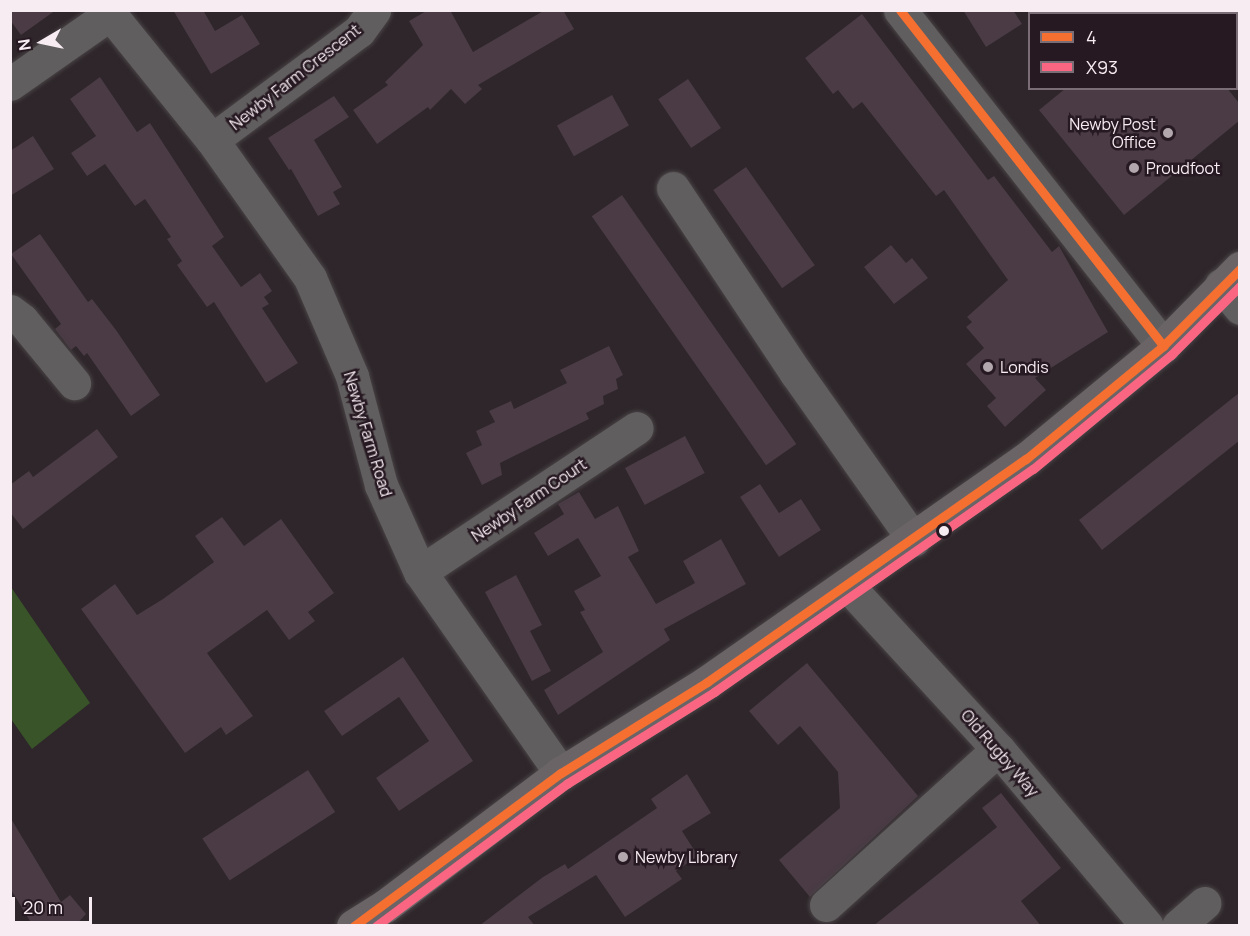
<!DOCTYPE html>
<style>
body{margin:0}
#map{position:relative;width:1250px;height:936px;overflow:hidden;background:#2e262a;font-family:Manrope,sans-serif}
div>[style]{position:absolute}
.green>*{inset:0;background:#385428}
.building>*{inset:0;background:#4a3b44;transform-origin:0 0}
.roads{filter:drop-shadow(0 0 2px #494346) drop-shadow(0 0 2px #494346)}
.minor>*{height:33px;margin:-16.5px;padding:0 16.5px;transform-origin:16.5px;border-radius:16.5px;background:#615e60}
.highway>*{height:33px;margin:-16.5px;padding:0 16.5px;transform-origin:16.5px;border-radius:16.5px;background:#6a6467}
.bus-1>*{height:9px;margin:-4.5px;padding:0 4.5px;transform-origin:4.5px;border-radius:4.5px;background:#f46f30}
.bus-2>*{height:9px;margin:-4.5px;padding:0 4.5px;transform-origin:4.5px;border-radius:4.5px;background:#fa6682}
.dots>*{width:16px;height:16px;translate:-50% -50%;box-sizing:border-box;border:3px solid #271921;border-radius:50%}
span{translate:-50% -50%;white-space:nowrap;text-align:center;line-height:1.15;-webkit-text-stroke:5px #271921;paint-order:stroke}
.street-label{font-size:16px;color:#f7ecf2}
.poi-label{font-size:16px;color:#f7ecf2}
.right{translate:-100% -50%;text-align:right}
.left{translate:0 -50%;text-align:left}
.frame{position:absolute;inset:0;border:12px solid #f7ecf2;pointer-events:none}
.legend{position:absolute;left:1028px;top:12px;width:210px;height:78px;box-sizing:border-box;background:#271921;border:2px solid #7a6d75;margin:0;padding:8px 10px;list-style:none;font-size:18px;color:#f7ecf2}
.legend li{display:flex;align-items:center;gap:12px;height:30px}
.legend b{width:30px;border:2px solid #7a6d75}
.north{position:absolute;left:12px;top:12px;width:60px;height:60px;-webkit-text-stroke:4px #271921;paint-order:stroke;rotate:261deg;font-size:16px;font-weight:700;line-height:24px;text-align:center;color:#f7ecf2}
.north::after{content:'';display:block;margin:auto;width:21px;height:27px;background:#f7ecf2;clip-path:polygon(50% 0,100% 100%,50% 72%,0 100%)}
.scale{position:absolute;left:12px;top:897px;width:80px;height:27px;box-sizing:border-box;border:3px solid #f7ecf2;border-top:0;padding-left:8px;font-size:18px;line-height:21px;white-space:nowrap;color:#f7ecf2;-webkit-text-stroke:4px #271921;paint-order:stroke}
</style>
<div id="map">
<div class="green">
<div style="clip-path:polygon(11px 587px,90px 703px,32px 749px,11px 719px)"></div>
</div>
<div class="building">
<div style="clip-path:polygon(10px 10px,56px 10px,21px 35px,10px 20px)"></div>
<div style="clip-path:polygon(173px 10px,203px 10px,215px 31px,242px 15px,260px 44px,211px 74px)"></div>
<div style="clip-path:polygon(428px 10px,450px 10px,473px 52px,545px 10px,563px 10px,574px 29px,478px 85px,482px 89px,465px 104px,451px 89px,430px 110px,428px 107px,377px 144px,353px 110px,388px 85px,385px 82px,423px 45px,409px 21px)"></div>
<div style="clip-path:polygon(963px 10px,1013px 10px,1022px 24px,986px 47px)"></div>
<div style="clip-path:polygon(862px 14px,988px 180px,994px 176px,1052px 252px,1059px 246px,1108px 332px,1035px 378px,1046px 390px,1005px 427px,987px 406px,996px 398px,966px 364px,984px 348px,966px 327px,972px 322px,967px 317px,1008px 280px,944px 190px,936px 196px,862px 102px,853px 109px,838px 90px,833px 94px,805px 58px)"></div>
<div style="clip-path:polygon(100px 77px,137px 132px,150px 123px,224px 237px,212px 246px,241px 287px,260px 273px,272px 291px,264px 297px,269px 304px,262px 308px,298px 363px,266px 383px,214px 302px,207px 307px,177px 265px,182px 261px,167px 239px,171px 237px,145px 199px,135px 206px,105px 164px,87px 176px,71px 153px,96px 136px,70px 99px)"></div>
<div style="left:688px;top:79px;width:59px;height:36px;rotate:56deg"></div>
<div style="clip-path:polygon(1066px 88px,1227px 88px,1239px 103px,1239px 121px,1124px 215px,1039px 110px)"></div>
<div style="left:612px;top:95px;width:35px;height:63px;rotate:61deg"></div>
<div style="clip-path:polygon(334px 96px,349px 117px,314px 140px,342px 187px,333px 192px,340px 204px,318px 216px,291px 169px,289px 170px,268px 138px)"></div>
<div style="clip-path:polygon(33px 136px,54px 169px,10px 196px,10px 151px)"></div>
<div style="left:746px;top:167px;width:120px;height:40px;rotate:55deg"></div>
<div style="left:622px;top:195px;width:304px;height:37px;rotate:55deg"></div>
<div style="clip-path:polygon(40px 234px,88px 302px,92px 299px,116px 330px,160px 395px,131px 416px,87px 353px,84px 356px,76px 346px,71px 350px,55px 329px,61px 324px,11px 254px)"></div>
<div style="clip-path:polygon(891px 245px,906px 263px,912px 258px,928px 278px,894px 304px,864px 267px)"></div>
<div style="clip-path:polygon(609px 346px,623px 375px,616px 379px,618px 389px,603px 396px,604px 404px,586px 413px,589px 419px,500px 463px,502px 475px,482px 485px,466px 453px,482px 445px,476px 431px,495px 422px,489px 411px,511px 401px,514px 409px,567px 383px,560px 370px)"></div>
<div style="clip-path:polygon(1239px 393px,1239px 441px,1102px 550px,1079px 520px)"></div>
<div style="clip-path:polygon(97px 429px,118px 457px,23px 529px,10px 512px,10px 485px,29px 471px,33px 477px)"></div>
<div style="left:685px;top:436px;width:42px;height:68px;rotate:62deg"></div>
<div style="clip-path:polygon(760px 484px,779px 513px,801px 499px,821px 530px,779px 557px,740px 497px)"></div>
<div style="clip-path:polygon(579px 492px,595px 519px,618px 506px,639px 551px,628px 557px,656px 604px,695px 583px,683px 561px,721px 539px,746px 584px,664px 629px,670px 640px,558px 715px,544px 690px,603px 652px,580px 612px,585px 610px,574px 591px,601px 576px,578px 538px,548px 556px,534px 533px,564px 514px,558px 504px)"></div>
<div style="clip-path:polygon(222px 517px,244px 546px,281px 519px,334px 593px,308px 612px,315px 621px,289px 640px,267px 610px,207px 653px,253px 716px,226px 735px,221px 727px,185px 753px,81px 609px,115px 584px,137px 615px,163px 599px,214px 562px,195px 536px)"></div>
<div style="clip-path:polygon(516px 575px,542px 625px,530px 631px,551px 671px,532px 681px,485px 592px)"></div>
<div style="clip-path:polygon(403px 657px,473px 761px,399px 811px,376px 778px,429px 741px,399px 697px,342px 736px,324px 711px)"></div>
<div style="clip-path:polygon(807px 663px,918px 796px,810px 897px,779px 860px,840px 808px,838px 772px,800px 726px,778px 745px,749px 711px)"></div>
<div style="left:308px;top:770px;width:50px;height:126px;rotate:57deg"></div>
<div style="clip-path:polygon(687px 774px,711px 813px,682px 831px,698px 856px,676px 871px,682px 879px,625px 917px,596px 875px,528px 917px,535px 926px,479px 926px,543px 877px,565px 864px,568px 869px,657px 808px,651px 799px)"></div>
<div style="clip-path:polygon(1001px 793px,1061px 868px,1021px 901px,1041px 926px,873px 926px,997px 827px,982px 808px)"></div>
<div style="clip-path:polygon(10px 817px,61px 902px,70px 895px,86px 914px,75px 926px,33px 926px,10px 888px)"></div>
</div>
<div class="roads">
<div class="minor">
<div style="left:107px;top:10px;width:167px;rotate:51.1deg"></div>
<div style="left:212px;top:140px;width:169px;rotate:54.6deg"></div>
<div style="left:310px;top:278px;width:107px;rotate:66.8deg"></div>
<div style="left:352px;top:376px;width:113px;rotate:75.1deg"></div>
<div style="left:381px;top:485px;width:95px;rotate:65.9deg"></div>
<div style="left:420px;top:572px;width:246px;rotate:55deg"></div>
<div style="left:900px;top:10px;width:427px;rotate:51.9deg"></div>
<div style="left:10px;top:84px;width:122px;rotate:-35deg"></div>
<div style="left:212px;top:140px;width:183px;rotate:-36.6deg"></div>
<div style="left:359px;top:31px;width:26px;rotate:-54deg"></div>
<div style="left:673px;top:188px;width:222px;rotate:56.4deg"></div>
<div style="left:796px;top:373px;width:204px;rotate:54.8deg"></div>
<div style="left:1221px;top:285px;width:30px;rotate:50deg"></div>
<div style="left:10px;top:311px;width:15px;rotate:37deg"></div>
<div style="left:22px;top:320px;width:82px;rotate:50.5deg"></div>
<div style="left:420px;top:572px;width:260px;rotate:-33.6deg"></div>
<div style="left:848px;top:586px;width:222px;rotate:47.4deg"></div>
<div style="left:998px;top:749px;width:231px;rotate:49.9deg"></div>
<div style="left:826px;top:905px;width:232px;rotate:-42.2deg"></div>
<div style="left:1178px;top:926px;width:35px;rotate:-41deg"></div>
</div>
<div class="highway">
<div style="left:353px;top:926px;width:38px;rotate:-32deg"></div>
<div style="left:385px;top:906px;width:221px;rotate:-37.1deg"></div>
<div style="left:561px;top:773px;width:172px;rotate:-31.9deg"></div>
<div style="left:707px;top:682px;width:389px;rotate:-35deg"></div>
<div style="left:1026px;top:459px;width:178px;rotate:-39.5deg"></div>
<div style="left:1163px;top:346px;width:110px;rotate:-45.4deg"></div>
</div>
</div>
<div class="bus-1">
<div style="left:900px;top:10px;width:427px;rotate:51.9deg"></div>
<div style="left:354px;top:926px;width:257px;rotate:-36.5deg"></div>
<div style="left:561px;top:773px;width:172px;rotate:-31.9deg"></div>
<div style="left:707px;top:682px;width:389px;rotate:-35deg"></div>
<div style="left:1026px;top:459px;width:178px;rotate:-39.5deg"></div>
<div style="left:1163px;top:346px;width:109px;rotate:-45deg"></div>
</div>
<div class="bus-2">
<div style="left:376px;top:926px;width:239px;rotate:-36.7deg"></div>
<div style="left:568px;top:783px;width:172px;rotate:-31.9deg"></div>
<div style="left:714px;top:692px;width:389px;rotate:-35deg"></div>
<div style="left:1033px;top:469px;width:179px;rotate:-39.6deg"></div>
<div style="left:1171px;top:355px;width:98px;rotate:-45deg"></div>
</div>
<div class="dots">
<div style="left:1168px;top:133px;background:#b1a7ac"></div>
<div style="left:1134px;top:168px;background:#b1a7ac"></div>
<div style="left:988px;top:367px;background:#b1a7ac"></div>
<div style="left:944px;top:531px;background:#f7ecf2"></div>
<div style="left:623px;top:857px;background:#b1a7ac"></div>
</div>
<div class="street-label">
<span style="left:295px;top:77px;rotate:-38deg">Newby Farm Crescent</span>
<span style="left:368px;top:434px;rotate:73deg">Newby Farm Road</span>
<span style="left:529px;top:500px;rotate:-34deg">Newby Farm Court</span>
<span style="left:1000px;top:753px;rotate:49deg">Old Rugby Way</span>
</div>
<div class="poi-label">
<span class="right" style="left:1156px;top:133px">Newby Post<br>Office</span>
<span class="left" style="left:1146px;top:168px">Proudfoot</span>
<span class="left" style="left:1000px;top:367px">Londis</span>
<span class="left" style="left:635px;top:857px">Newby Library</span>
</div>
<div class="frame"></div>
<ul class="legend">
<li><b style="height:8px;background:#f46f30"></b>4</li>
<li><b style="height:8px;background:#fa6682"></b>X93</li>
</ul>
<div class="north">N</div>
<div class="scale">20 m</div>
</div>
